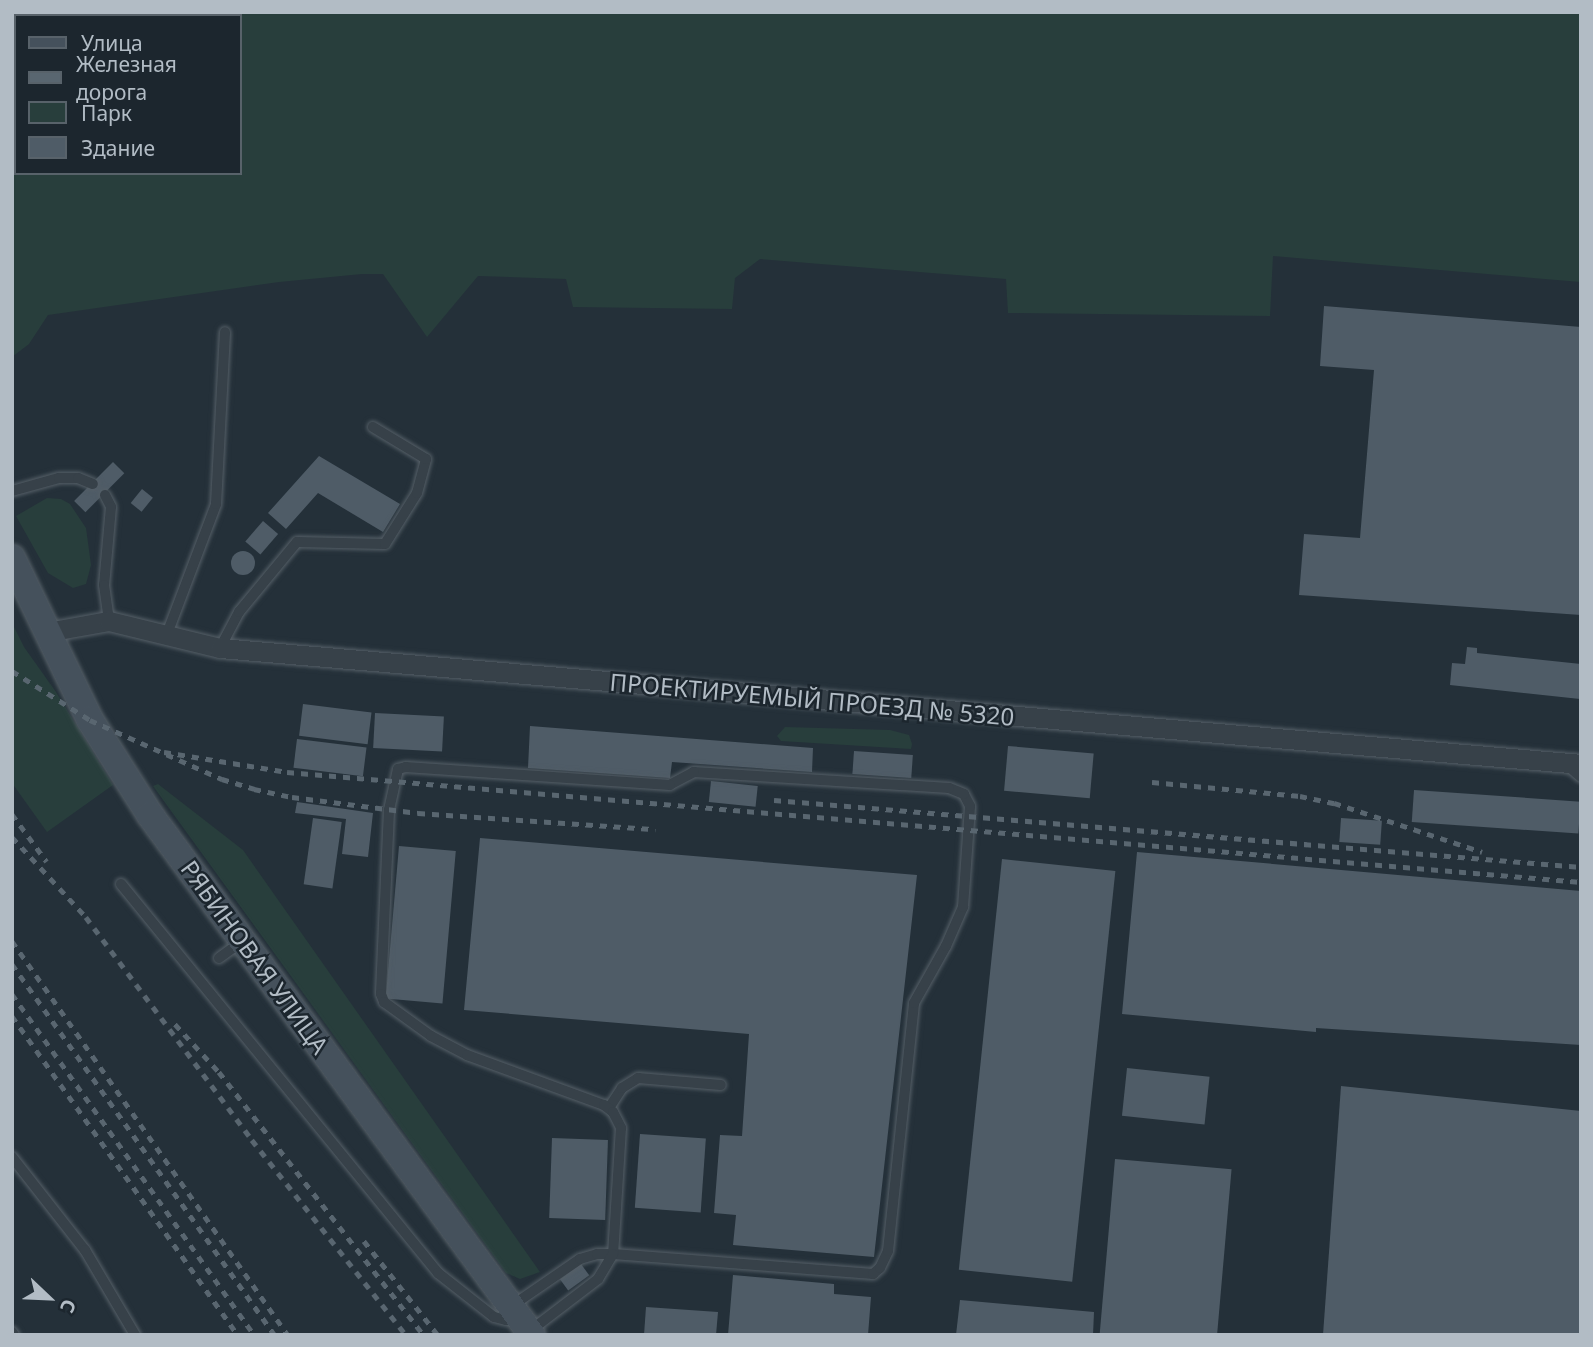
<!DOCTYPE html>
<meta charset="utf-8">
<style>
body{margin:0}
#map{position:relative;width:1593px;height:1347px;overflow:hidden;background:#243039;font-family:"Noto Sans",sans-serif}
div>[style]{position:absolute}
.green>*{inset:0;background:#283e3c}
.building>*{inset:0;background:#4f5c67;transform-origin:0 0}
.round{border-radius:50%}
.roads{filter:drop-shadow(0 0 2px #555f67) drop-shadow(0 0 2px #555f67)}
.lane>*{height:10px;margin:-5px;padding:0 5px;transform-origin:5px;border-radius:5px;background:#374149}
.street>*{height:19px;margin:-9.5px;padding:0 9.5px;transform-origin:9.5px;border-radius:9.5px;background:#374149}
.secondary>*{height:26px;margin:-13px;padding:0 13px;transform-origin:13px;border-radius:13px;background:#45515c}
.rail>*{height:4.5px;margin-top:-2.25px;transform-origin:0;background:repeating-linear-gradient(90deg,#596670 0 7px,transparent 0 14px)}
span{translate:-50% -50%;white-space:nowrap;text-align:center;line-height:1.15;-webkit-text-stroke:5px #1c262e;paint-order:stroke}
.street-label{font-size:24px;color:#b2bcc5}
.frame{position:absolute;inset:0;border:14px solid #b2bcc5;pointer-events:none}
.legend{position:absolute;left:14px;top:14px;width:228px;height:161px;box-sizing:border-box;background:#1c262e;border:2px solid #58626a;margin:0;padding:9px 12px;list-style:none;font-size:21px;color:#b2bcc5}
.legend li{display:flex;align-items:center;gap:14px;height:35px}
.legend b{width:35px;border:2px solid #58626a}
.north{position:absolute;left:14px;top:1263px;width:70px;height:70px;-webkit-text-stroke:5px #1c262e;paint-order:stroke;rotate:113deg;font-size:19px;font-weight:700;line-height:28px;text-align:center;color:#b2bcc5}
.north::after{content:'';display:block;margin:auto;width:24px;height:32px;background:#b2bcc5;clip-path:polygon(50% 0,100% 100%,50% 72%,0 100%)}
</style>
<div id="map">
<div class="green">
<div style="clip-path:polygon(145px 12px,1581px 12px,1581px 282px,1273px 256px,1270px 316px,1008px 313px,1006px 279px,760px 259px,735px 278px,732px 309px,573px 307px,566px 279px,478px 276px,427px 337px,383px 274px,362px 274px,279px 282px,48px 315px,29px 344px,12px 357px,12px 20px,16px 20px,16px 173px,240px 173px,240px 16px,134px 16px)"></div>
<div style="clip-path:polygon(47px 498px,61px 499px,70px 504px,86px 528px,91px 565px,86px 584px,73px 588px,48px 573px,16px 516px)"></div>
<div style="clip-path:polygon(12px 623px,24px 647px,56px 692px,113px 785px,47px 832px,12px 783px)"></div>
<div style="clip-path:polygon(785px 727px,890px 730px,909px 735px,912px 744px,911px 749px,781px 741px,777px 736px)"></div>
<div style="clip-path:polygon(158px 784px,243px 850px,540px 1272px,520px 1279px,506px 1273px,153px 786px)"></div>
</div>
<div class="building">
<div style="clip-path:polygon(1324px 306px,1581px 327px,1581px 615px,1299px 595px,1304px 534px,1360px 538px,1374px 370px,1320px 366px)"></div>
<div style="clip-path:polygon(319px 456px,400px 504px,383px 532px,318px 493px,286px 529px,268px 513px)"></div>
<div style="left:113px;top:462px;width:16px;height:55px;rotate:45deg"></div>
<div style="left:142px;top:489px;width:14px;height:18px;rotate:39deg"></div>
<div style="left:263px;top:521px;width:20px;height:27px;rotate:41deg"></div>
<div class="round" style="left:231px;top:551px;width:24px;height:24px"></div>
<div style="clip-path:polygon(1467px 647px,1477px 648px,1477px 653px,1581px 664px,1580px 699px,1450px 685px,1452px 663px,1465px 664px)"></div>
<div style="left:303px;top:704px;width:69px;height:32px;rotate:7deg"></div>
<div style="left:375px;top:713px;width:69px;height:35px;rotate:3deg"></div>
<div style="clip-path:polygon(530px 726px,813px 748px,812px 772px,672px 762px,670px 778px,528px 768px)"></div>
<div style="left:297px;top:739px;width:70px;height:29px;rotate:7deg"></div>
<div style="left:1008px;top:746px;width:86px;height:45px;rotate:5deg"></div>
<div style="left:854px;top:751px;width:59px;height:23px;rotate:4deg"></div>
<div style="left:711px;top:781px;width:47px;height:21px;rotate:6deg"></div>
<div style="left:1414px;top:790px;width:167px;height:32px;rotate:4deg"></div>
<div style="clip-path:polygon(297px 802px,373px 813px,368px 857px,342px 854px,346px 819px,295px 813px)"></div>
<div style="left:313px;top:818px;width:29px;height:67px;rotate:8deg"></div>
<div style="left:1341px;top:818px;width:41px;height:24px;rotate:4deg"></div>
<div style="clip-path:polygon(480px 838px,917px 875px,874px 1257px,733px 1245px,736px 1215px,714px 1213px,720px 1135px,742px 1136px,749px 1034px,464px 1010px)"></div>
<div style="left:399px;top:846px;width:57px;height:153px;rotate:5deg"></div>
<div style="clip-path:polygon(1137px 852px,1581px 891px,1581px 1045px,1316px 1028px,1316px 1032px,1122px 1014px)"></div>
<div style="left:1002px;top:859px;width:114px;height:413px;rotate:6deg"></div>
<div style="left:1127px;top:1068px;width:83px;height:48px;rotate:6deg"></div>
<div style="clip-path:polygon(1341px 1086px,1581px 1111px,1581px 1335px,1323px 1335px)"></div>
<div style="left:640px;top:1134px;width:66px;height:74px;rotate:4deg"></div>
<div style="left:552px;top:1138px;width:56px;height:80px;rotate:2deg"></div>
<div style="left:1115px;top:1159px;width:117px;height:177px;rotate:5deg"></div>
<div style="left:581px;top:1264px;width:14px;height:26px;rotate:54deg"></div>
<div style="clip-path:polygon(733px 1275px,834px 1284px,834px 1294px,871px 1297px,868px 1335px,728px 1335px)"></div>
<div style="clip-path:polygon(960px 1300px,1094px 1312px,1093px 1335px,956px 1335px)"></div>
<div style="clip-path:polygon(646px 1307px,718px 1312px,716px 1335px,644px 1335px)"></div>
</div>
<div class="roads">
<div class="lane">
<div style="left:12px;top:491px;width:49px;rotate:-15.5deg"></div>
<div style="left:59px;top:478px;width:19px"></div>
<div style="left:78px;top:478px;width:16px;rotate:22deg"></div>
<div style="left:105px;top:495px;width:13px;rotate:63deg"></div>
<div style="left:111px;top:507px;width:78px;rotate:95.1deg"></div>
<div style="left:104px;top:585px;width:36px;rotate:82deg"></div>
<div style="left:167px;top:634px;width:139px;rotate:-69.3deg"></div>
<div style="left:216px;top:504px;width:172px;rotate:-87deg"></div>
<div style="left:220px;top:648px;width:41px;rotate:-62.2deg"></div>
<div style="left:239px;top:612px;width:91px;rotate:-50.4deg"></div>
<div style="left:297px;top:542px;width:88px;rotate:1.3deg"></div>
<div style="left:385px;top:544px;width:60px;rotate:-57.9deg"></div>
<div style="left:417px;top:493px;width:35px;rotate:-75deg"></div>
<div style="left:426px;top:459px;width:62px;rotate:-148.9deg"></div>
<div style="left:1567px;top:765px;width:18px;rotate:41deg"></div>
<div style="left:121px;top:884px;width:502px;rotate:50.82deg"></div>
<div style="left:438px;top:1273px;width:71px;rotate:38.2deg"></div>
<div style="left:494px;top:1317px;width:12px;rotate:14deg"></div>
<div style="left:506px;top:1320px;width:11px;rotate:-15deg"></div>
<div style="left:219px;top:958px;width:29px;rotate:-36deg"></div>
<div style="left:609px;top:1108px;width:24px;rotate:-57deg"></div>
<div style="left:622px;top:1088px;width:19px;rotate:-32deg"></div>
<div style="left:638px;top:1078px;width:83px;rotate:4.8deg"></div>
<div style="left:12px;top:1157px;width:118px;rotate:51.9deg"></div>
<div style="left:85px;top:1250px;width:99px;rotate:59.5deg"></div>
<div style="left:513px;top:1305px;width:81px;rotate:-34.5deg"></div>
<div style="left:580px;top:1259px;width:18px;rotate:-16deg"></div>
<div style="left:597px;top:1254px;width:16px"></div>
<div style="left:613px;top:1254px;width:261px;rotate:4.4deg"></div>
<div style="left:873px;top:1274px;width:9px;rotate:-41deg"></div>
<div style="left:880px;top:1268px;width:19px;rotate:-65deg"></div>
<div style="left:888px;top:1251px;width:249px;rotate:-84deg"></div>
<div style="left:914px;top:1003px;width:65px;rotate:-60.7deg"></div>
<div style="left:946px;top:946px;width:43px;rotate:-66.4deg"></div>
<div style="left:963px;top:907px;width:101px;rotate:-86deg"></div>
<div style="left:970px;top:806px;width:13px;rotate:-117deg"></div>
<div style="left:964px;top:794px;width:16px;rotate:-158deg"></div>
<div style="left:949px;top:788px;width:256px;rotate:-176.4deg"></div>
<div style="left:694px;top:772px;width:27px;rotate:152deg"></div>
<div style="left:670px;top:785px;width:265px;rotate:-176.1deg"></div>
<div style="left:406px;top:767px;width:8px;rotate:166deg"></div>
<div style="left:398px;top:769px;width:42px;rotate:102.4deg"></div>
<div style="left:389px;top:810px;width:184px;rotate:92.5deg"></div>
<div style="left:381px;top:994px;width:9px;rotate:69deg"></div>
<div style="left:384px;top:1002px;width:58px;rotate:35.9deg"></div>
<div style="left:431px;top:1036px;width:41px;rotate:27.8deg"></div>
<div style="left:467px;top:1055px;width:146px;rotate:20.1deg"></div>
<div style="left:604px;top:1105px;width:11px;rotate:38deg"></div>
<div style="left:613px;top:1112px;width:18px;rotate:63deg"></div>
<div style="left:621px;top:1128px;width:126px;rotate:93.6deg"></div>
<div style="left:613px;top:1254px;width:29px;rotate:121deg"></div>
<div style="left:598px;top:1279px;width:86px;rotate:142.6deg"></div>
<div style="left:12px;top:1332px;width:4px;rotate:56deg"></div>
</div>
<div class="street">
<div style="left:47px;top:632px;width:63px;rotate:-10.1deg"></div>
<div style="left:109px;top:621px;width:114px;rotate:13.7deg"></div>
<div style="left:220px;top:648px;width:1366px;rotate:4.87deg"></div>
</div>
<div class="secondary">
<div style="left:12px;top:558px;width:180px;rotate:64.3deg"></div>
<div style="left:90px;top:720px;width:112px;rotate:57.7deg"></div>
<div style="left:150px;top:815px;width:645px;rotate:53.7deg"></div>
</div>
</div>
<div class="rail">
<div style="left:12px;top:671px;width:92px;rotate:32.1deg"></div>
<div style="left:90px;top:720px;width:145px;rotate:24.1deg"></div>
<div style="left:222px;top:779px;width:34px;rotate:17deg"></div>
<div style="left:254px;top:789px;width:39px;rotate:12deg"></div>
<div style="left:292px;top:797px;width:127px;rotate:7.2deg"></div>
<div style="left:418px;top:813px;width:238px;rotate:3.9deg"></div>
<div style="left:164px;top:752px;width:125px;rotate:9.2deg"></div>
<div style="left:287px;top:772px;width:1299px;rotate:4.86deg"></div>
<div style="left:1152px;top:782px;width:149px;rotate:5.4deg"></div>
<div style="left:1300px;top:796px;width:35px;rotate:12deg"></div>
<div style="left:1334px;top:803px;width:156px;rotate:18.3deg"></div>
<div style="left:774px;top:800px;width:810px;rotate:4.75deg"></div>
<div style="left:12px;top:814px;width:59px;rotate:53.9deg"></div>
<div style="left:12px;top:837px;width:109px;rotate:47.2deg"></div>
<div style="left:86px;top:917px;width:278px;rotate:53.3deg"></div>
<div style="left:252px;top:1140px;width:248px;rotate:51.7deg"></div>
<div style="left:12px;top:941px;width:481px;rotate:55deg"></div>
<div style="left:12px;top:964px;width:455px;rotate:54.7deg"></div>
<div style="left:12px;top:994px;width:418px;rotate:54.6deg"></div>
<div style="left:12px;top:1016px;width:391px;rotate:54.7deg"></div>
<div style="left:175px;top:1024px;width:65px;rotate:47.5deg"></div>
<div style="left:219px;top:1072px;width:333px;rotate:52.1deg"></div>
<div style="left:364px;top:1241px;width:120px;rotate:51.8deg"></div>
</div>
<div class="street-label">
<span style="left:812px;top:699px;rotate:5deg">ПРОЕКТИРУЕМЫЙ ПРОЕЗД № 5320</span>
<span style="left:255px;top:957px;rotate:54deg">РЯБИНОВАЯ УЛИЦА</span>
</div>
<div class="frame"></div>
<ul class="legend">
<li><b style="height:9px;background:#45515c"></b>Улица</li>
<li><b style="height:9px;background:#596670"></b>Железная дорога</li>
<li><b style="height:19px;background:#283e3c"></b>Парк</li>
<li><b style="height:19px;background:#4f5c67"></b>Здание</li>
</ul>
<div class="north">С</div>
</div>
